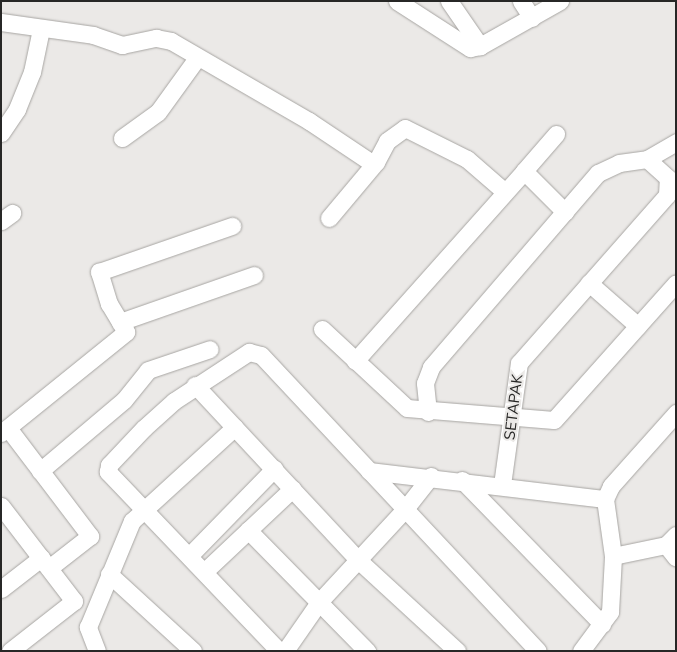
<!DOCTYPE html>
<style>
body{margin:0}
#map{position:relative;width:677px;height:652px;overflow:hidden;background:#ebe9e7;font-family:Mulish,sans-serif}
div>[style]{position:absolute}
.roads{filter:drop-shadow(0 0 1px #a7a5a2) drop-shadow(0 0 1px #a7a5a2)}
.minor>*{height:17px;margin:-8.5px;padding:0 8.5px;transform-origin:8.5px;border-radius:8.5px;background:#fff}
span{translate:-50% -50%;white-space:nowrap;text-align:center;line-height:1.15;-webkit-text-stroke:4px #ebe9e7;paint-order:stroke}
.street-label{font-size:15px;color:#272726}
.frame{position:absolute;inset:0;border:2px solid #272726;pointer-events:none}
</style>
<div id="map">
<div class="roads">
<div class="minor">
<div style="left:397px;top:1px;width:87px;rotate:32.8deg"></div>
<div style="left:470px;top:48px;width:10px;rotate:-11deg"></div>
<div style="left:480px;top:46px;width:92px;rotate:-29.4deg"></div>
<div style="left:449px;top:1px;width:55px;rotate:55.4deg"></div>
<div style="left:521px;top:1px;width:20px;rotate:57deg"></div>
<div style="left:1px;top:22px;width:93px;rotate:8deg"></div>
<div style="left:93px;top:35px;width:31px;rotate:19deg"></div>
<div style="left:122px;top:45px;width:35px;rotate:-12deg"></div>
<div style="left:156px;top:38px;width:15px;rotate:11deg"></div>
<div style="left:171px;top:41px;width:160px;rotate:30.1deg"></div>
<div style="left:309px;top:121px;width:72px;rotate:33.7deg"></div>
<div style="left:369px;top:161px;width:7px;rotate:8deg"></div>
<div style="left:376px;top:162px;width:24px;rotate:-62deg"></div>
<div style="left:387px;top:141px;width:22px;rotate:-36deg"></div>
<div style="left:405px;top:128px;width:69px;rotate:26.6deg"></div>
<div style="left:467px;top:159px;width:49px;rotate:40.9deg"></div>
<div style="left:1px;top:133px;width:29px;rotate:-56deg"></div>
<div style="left:17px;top:109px;width:40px;rotate:-68deg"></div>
<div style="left:32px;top:72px;width:44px;rotate:-78.2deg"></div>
<div style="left:122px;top:138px;width:44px;rotate:-35.8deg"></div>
<div style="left:158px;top:112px;width:67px;rotate:-54.2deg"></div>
<div style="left:524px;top:171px;width:49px;rotate:-49.1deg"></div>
<div style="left:329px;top:218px;width:73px;rotate:-50deg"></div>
<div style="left:1px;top:221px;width:14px;rotate:-36deg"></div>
<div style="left:589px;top:283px;width:65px;rotate:41.3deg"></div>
<div style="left:120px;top:322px;width:142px;rotate:-19.3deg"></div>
<div style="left:322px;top:329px;width:116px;rotate:42.9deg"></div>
<div style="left:407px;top:408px;width:147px;rotate:4.7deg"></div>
<div style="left:554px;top:420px;width:183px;rotate:-48.3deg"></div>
<div style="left:355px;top:361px;width:254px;rotate:-48.3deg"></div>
<div style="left:524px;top:171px;width:58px;rotate:45deg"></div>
<div style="left:195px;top:385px;width:238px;rotate:47deg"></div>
<div style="left:357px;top:559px;width:136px;rotate:42.6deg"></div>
<div style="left:428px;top:412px;width:29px;rotate:-96deg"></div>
<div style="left:425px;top:383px;width:17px;rotate:-69deg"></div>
<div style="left:431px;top:367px;width:256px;rotate:-49.3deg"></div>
<div style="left:598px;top:173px;width:23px;rotate:-25deg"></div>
<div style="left:619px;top:163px;width:28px;rotate:-8deg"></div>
<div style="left:647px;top:159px;width:34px;rotate:-30deg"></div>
<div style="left:8px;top:428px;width:136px;rotate:52.8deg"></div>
<div style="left:90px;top:536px;width:52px;rotate:142deg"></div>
<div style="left:1px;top:433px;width:161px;rotate:-38.9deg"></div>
<div style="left:126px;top:332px;width:33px;rotate:-121deg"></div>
<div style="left:109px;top:304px;width:34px;rotate:-107deg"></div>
<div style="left:99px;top:272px;width:141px;rotate:-19.1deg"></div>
<div style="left:40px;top:471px;width:110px;rotate:-40.2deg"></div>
<div style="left:124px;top:400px;width:38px;rotate:-51deg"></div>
<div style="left:148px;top:370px;width:65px;rotate:-18.7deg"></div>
<div style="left:369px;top:471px;width:238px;rotate:6.8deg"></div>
<div style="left:462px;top:480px;width:201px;rotate:45.8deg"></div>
<div style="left:502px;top:485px;width:123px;rotate:-82.1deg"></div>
<div style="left:519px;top:363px;width:224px;rotate:-48.6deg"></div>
<div style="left:667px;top:195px;width:17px;rotate:-87deg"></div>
<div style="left:668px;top:178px;width:28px;rotate:-138deg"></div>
<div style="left:1px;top:506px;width:120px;rotate:52.5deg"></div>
<div style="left:74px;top:601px;width:81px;rotate:142deg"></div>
<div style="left:248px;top:530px;width:170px;rotate:45.5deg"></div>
<div style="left:666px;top:545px;width:16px;rotate:52deg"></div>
<div style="left:189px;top:556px;width:122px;rotate:-45.7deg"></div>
<div style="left:613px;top:556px;width:54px;rotate:-11.7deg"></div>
<div style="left:666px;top:545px;width:14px;rotate:-45deg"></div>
<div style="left:205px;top:571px;width:120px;rotate:-43.3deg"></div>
<div style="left:109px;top:574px;width:114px;rotate:42.5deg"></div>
<div style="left:1px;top:589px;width:51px;rotate:-37.8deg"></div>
<div style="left:97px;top:651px;width:26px;rotate:-111deg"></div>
<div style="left:88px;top:627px;width:115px;rotate:-67.5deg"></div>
<div style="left:132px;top:521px;width:139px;rotate:-42.4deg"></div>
<div style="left:279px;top:651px;width:248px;rotate:-133.7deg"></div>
<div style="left:108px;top:472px;width:7px;rotate:-82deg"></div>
<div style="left:109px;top:465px;width:51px;rotate:-46.6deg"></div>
<div style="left:144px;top:428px;width:40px;rotate:-42deg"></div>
<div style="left:174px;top:401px;width:90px;rotate:-33.2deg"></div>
<div style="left:249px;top:352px;width:12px;rotate:14deg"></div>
<div style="left:261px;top:355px;width:405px;rotate:46.9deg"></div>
<div style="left:285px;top:651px;width:60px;rotate:-55.2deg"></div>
<div style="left:319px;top:602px;width:127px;rotate:-47.2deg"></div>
<div style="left:405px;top:509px;width:42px;rotate:-51.8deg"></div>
<div style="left:581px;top:651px;width:49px;rotate:-53.4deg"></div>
<div style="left:610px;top:612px;width:56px;rotate:-86.9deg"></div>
<div style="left:613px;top:556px;width:58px;rotate:-98deg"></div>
<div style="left:605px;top:499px;width:14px;rotate:-65deg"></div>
<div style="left:611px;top:486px;width:98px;rotate:-48.3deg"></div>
</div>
</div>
<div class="street-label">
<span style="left:513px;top:407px;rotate:-83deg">SETAPAK</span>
</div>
<div class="frame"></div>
</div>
